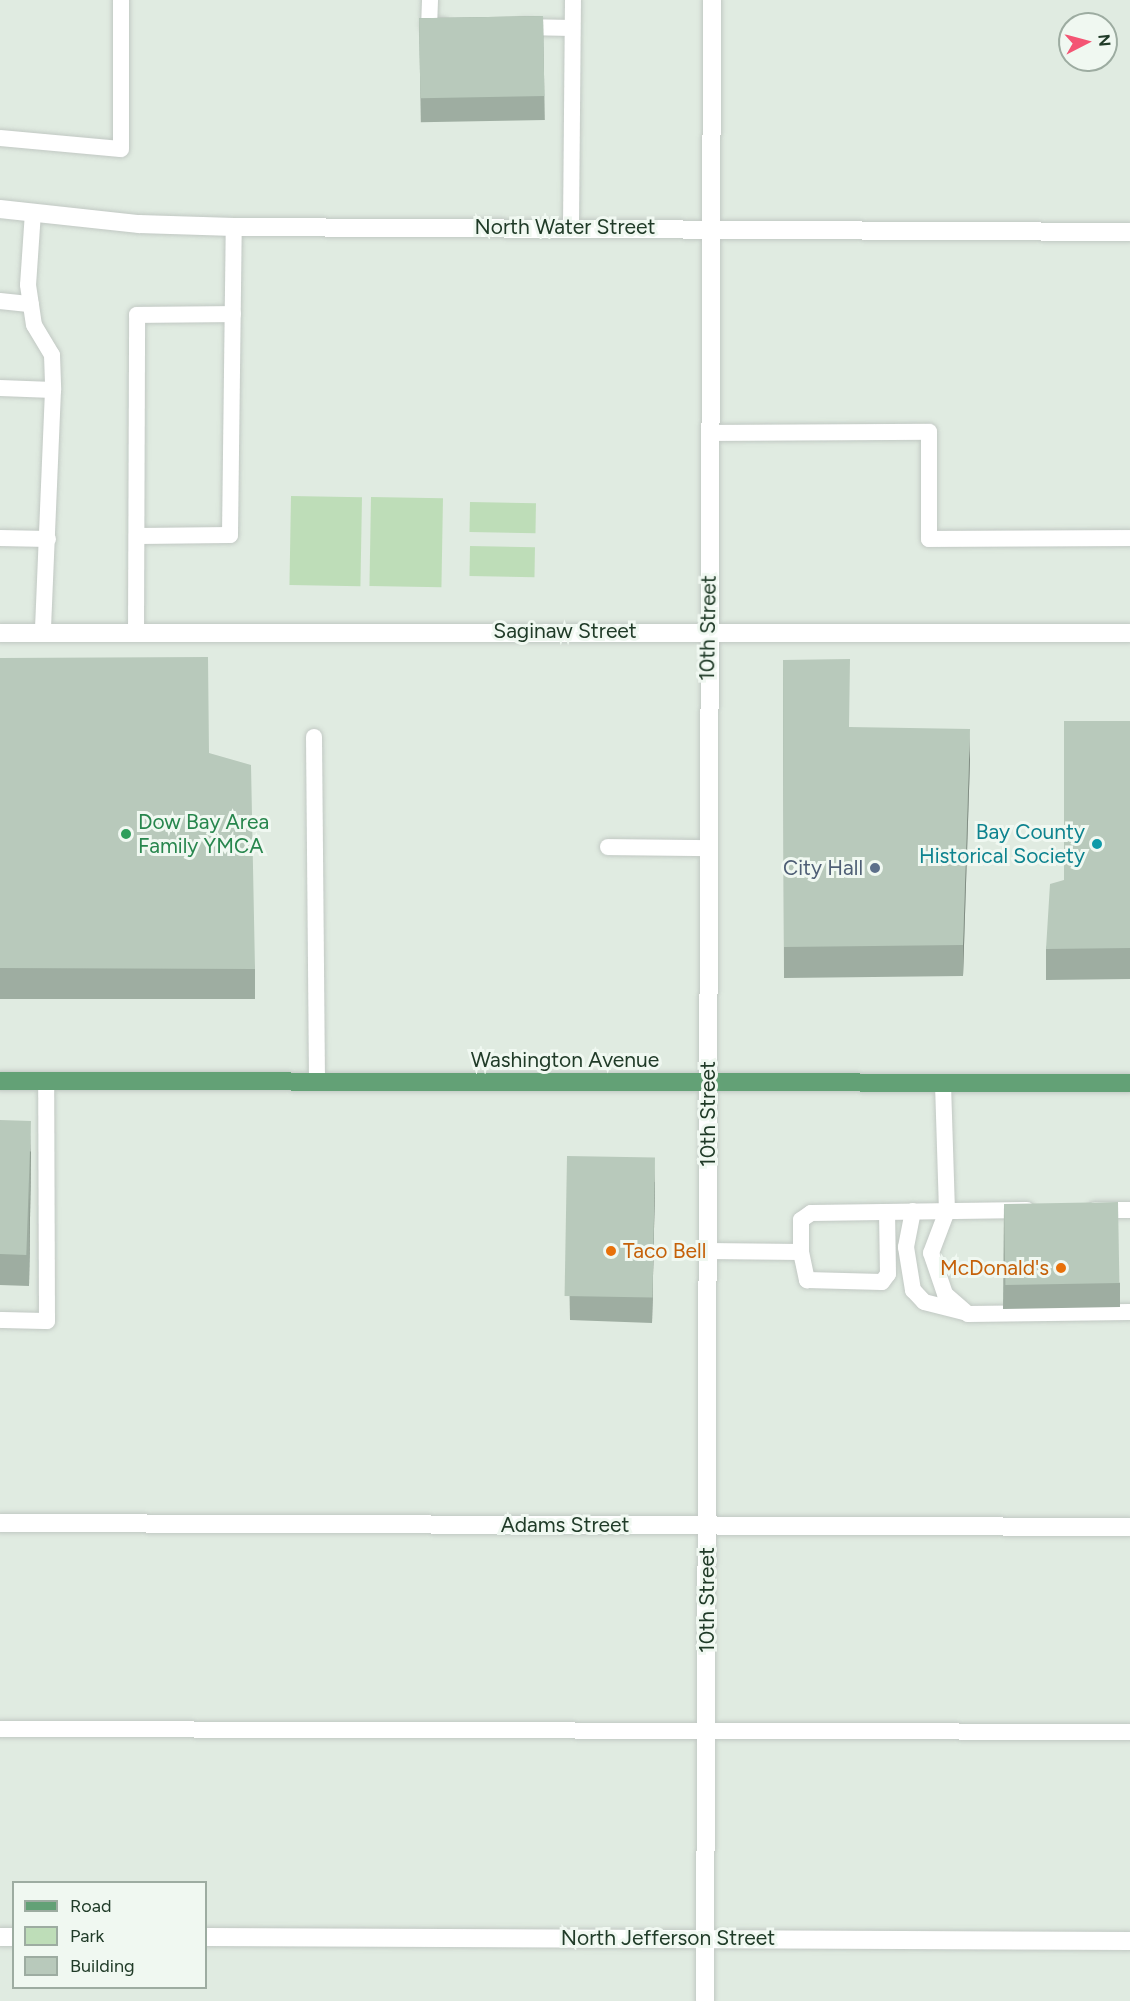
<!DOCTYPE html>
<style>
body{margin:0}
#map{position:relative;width:1130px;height:2001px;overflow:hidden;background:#e0ebe1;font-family:Figtree,sans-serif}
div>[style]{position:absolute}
.green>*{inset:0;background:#beddb8;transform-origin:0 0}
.roads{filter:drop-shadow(0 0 2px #c1c8c3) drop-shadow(0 0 2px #c1c8c3)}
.service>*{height:16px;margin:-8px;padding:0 8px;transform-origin:8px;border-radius:8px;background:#fff}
.minor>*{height:18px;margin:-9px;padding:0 9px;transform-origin:9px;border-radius:9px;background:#fff}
.tertiary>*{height:18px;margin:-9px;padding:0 9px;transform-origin:9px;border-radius:9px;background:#fff}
.primary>*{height:18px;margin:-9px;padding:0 9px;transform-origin:9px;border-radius:9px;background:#63a176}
.wall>*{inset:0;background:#9eada1;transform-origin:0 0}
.shaded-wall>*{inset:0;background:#818d83}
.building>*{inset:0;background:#b8c9bb;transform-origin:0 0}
.dots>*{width:16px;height:16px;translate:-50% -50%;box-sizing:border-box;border:3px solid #f0f8f1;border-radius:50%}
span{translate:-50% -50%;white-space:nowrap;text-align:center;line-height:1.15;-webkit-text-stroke:6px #f0f8f1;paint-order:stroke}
.street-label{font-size:21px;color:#203b28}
.leisure-label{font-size:21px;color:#27864d}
.left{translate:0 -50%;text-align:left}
.culture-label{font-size:21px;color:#0d838f}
.right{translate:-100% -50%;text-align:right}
.service-label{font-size:21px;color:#4e5e75}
.food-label{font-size:21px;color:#c56008}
.legend{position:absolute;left:12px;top:1881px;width:195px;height:108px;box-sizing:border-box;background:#f0f8f1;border:2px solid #9daca1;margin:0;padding:8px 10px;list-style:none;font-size:18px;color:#203b28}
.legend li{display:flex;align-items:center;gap:12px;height:30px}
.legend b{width:30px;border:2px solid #9daca1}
.north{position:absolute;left:1058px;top:12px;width:60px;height:60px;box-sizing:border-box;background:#f0f8f1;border:2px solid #9daca1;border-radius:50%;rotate:84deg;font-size:16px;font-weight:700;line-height:24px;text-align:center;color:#203b28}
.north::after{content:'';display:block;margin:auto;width:21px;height:27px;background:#f45574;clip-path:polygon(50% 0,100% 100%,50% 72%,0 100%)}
</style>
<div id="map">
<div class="green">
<div style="left:291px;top:496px;width:71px;height:89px;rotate:1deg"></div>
<div style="left:371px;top:497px;width:72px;height:89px;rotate:1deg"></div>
<div style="left:470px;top:502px;width:66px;height:30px;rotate:1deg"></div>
<div style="left:470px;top:546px;width:65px;height:30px;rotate:1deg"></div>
</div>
<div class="roads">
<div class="service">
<div style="left:430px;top:0;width:26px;rotate:92deg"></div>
<div style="left:429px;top:26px;width:14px"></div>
<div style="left:522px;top:27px;width:50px;rotate:1.1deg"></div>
<div style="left:0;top:138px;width:121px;rotate:5.2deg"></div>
<div style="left:121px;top:149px;width:149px;rotate:-90deg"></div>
<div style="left:33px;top:212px;width:73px;rotate:93.9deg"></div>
<div style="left:28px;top:285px;width:40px;rotate:81.5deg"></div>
<div style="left:34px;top:325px;width:35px;rotate:59deg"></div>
<div style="left:52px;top:355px;width:35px;rotate:88deg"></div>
<div style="left:53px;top:390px;width:243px;rotate:92.4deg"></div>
<div style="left:571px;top:227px;width:227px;rotate:-89.5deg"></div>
<div style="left:0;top:301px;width:31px;rotate:6deg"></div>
<div style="left:0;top:388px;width:53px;rotate:2.2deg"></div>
<div style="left:710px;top:433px;width:219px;rotate:-0.3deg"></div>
<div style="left:929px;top:432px;width:107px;rotate:90deg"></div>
<div style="left:929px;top:539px;width:201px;rotate:-0.3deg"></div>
<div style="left:139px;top:536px;width:91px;rotate:-0.6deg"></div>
<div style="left:230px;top:535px;width:308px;rotate:-89.3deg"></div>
<div style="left:0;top:538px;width:48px;rotate:1.2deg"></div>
<div style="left:136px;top:633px;width:318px;rotate:-89.8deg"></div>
<div style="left:137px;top:315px;width:96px;rotate:-0.6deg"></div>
<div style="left:314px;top:737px;width:345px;rotate:89.5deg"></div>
<div style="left:608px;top:847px;width:101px;rotate:0.6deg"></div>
<div style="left:943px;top:1084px;width:127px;rotate:88.2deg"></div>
<div style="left:947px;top:1211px;width:45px;rotate:110.9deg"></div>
<div style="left:931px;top:1253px;width:43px;rotate:71.1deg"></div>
<div style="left:945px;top:1294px;width:30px;rotate:41deg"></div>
<div style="left:968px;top:1314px;width:162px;rotate:-0.7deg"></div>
<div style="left:1095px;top:1210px;width:35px"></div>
<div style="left:913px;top:1211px;width:37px;rotate:101deg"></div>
<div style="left:906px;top:1247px;width:44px;rotate:80.8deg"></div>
<div style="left:913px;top:1290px;width:16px;rotate:47deg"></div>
<div style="left:924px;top:1302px;width:41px;rotate:14deg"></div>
<div style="left:707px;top:1251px;width:94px;rotate:0.6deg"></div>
<div style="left:801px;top:1252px;width:32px;rotate:-90deg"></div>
<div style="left:801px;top:1220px;width:12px;rotate:-35deg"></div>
<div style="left:811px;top:1213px;width:216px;rotate:-0.8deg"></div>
<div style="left:801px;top:1252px;width:29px;rotate:78deg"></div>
<div style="left:807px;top:1280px;width:75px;rotate:1.5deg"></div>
<div style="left:882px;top:1282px;width:10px;rotate:-53deg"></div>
<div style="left:888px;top:1274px;width:62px;rotate:-90.9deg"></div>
<div style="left:0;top:1320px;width:47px;rotate:1.2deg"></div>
<div style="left:47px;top:1321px;width:240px;rotate:-90.2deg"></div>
<div style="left:0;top:1729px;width:1130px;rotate:0.15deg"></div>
</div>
<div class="minor">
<div style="left:0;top:209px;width:140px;rotate:6.2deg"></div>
<div style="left:139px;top:224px;width:95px;rotate:1.8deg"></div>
<div style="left:234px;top:227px;width:896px;rotate:0.32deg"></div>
<div style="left:0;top:1523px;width:1130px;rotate:0.2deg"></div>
<div style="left:0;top:1937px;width:14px"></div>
<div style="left:206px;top:1937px;width:924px;rotate:0.25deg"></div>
<div style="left:705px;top:2001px;width:2001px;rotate:-89.8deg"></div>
</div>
<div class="tertiary">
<div style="left:0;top:633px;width:1130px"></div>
</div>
<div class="primary">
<div style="left:0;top:1081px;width:1130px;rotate:0.1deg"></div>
</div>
</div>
<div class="wall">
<div style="left:543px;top:16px;width:104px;height:124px;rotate:89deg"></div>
<div style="clip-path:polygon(0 658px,209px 753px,255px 969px,255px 999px,0 999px)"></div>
<div style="clip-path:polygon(783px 660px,849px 727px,970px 760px,963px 976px,784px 978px)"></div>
<div style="clip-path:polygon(1130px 721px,1130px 979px,1046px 980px,1046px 949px,1064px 880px)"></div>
<div style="clip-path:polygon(0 1120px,31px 1152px,29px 1286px,0 1285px)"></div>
<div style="clip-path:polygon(567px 1156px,655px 1182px,652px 1323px,570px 1320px)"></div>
<div style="clip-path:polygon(1004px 1205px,1120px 1283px,1120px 1307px,1003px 1309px)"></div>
</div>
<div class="shaded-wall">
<div style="clip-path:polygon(970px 729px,970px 760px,963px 976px,963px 945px)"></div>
<div style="clip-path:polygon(31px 1121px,31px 1152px,29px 1286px,29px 1255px)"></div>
<div style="clip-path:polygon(655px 1158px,655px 1182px,652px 1323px,652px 1299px)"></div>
</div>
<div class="building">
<div style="left:543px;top:16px;width:80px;height:124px;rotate:89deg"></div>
<div style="clip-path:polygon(208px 657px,209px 753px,251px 765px,255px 969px,0 968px,0 658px)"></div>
<div style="clip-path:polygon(850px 659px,849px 727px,970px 729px,963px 945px,784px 947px,783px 660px)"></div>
<div style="clip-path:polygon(1064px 721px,1130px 721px,1130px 948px,1046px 949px,1050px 884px,1064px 880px)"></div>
<div style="left:0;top:1120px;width:31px;height:134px;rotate:2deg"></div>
<div style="left:567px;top:1156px;width:88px;height:140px;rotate:1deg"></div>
<div style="left:1118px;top:1202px;width:81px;height:114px;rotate:89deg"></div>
</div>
<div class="dots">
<div style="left:126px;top:834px;background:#2e9e5b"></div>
<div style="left:1097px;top:844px;background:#0f9aa8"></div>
<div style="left:875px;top:868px;background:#5c6f8a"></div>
<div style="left:611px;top:1251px;background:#e8710a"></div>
<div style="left:1061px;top:1268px;background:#e8710a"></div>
</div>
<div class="street-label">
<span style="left:565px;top:227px">North Water Street</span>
<span style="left:708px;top:628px;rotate:-89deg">10th Street</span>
<span style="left:565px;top:631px">Saginaw Street</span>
<span style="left:565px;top:1060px">Washington Avenue</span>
<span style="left:708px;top:1114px;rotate:-90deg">10th Street</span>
<span style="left:565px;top:1525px">Adams Street</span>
<span style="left:707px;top:1600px;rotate:-90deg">10th Street</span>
<span style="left:668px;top:1938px">North Jefferson Street</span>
</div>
<div class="leisure-label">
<span class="left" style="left:138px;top:834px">Dow Bay Area<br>Family YMCA</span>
</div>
<div class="culture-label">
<span class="right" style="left:1085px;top:844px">Bay County<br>Historical Society</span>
</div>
<div class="service-label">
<span class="right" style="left:863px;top:868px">City Hall</span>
</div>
<div class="food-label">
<span class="left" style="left:623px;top:1251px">Taco Bell</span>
<span class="right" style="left:1049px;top:1268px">McDonald's</span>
</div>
<ul class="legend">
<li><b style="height:8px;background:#63a176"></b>Road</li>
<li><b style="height:16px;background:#beddb8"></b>Park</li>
<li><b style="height:16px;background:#b8c9bb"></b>Building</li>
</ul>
<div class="north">N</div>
</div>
